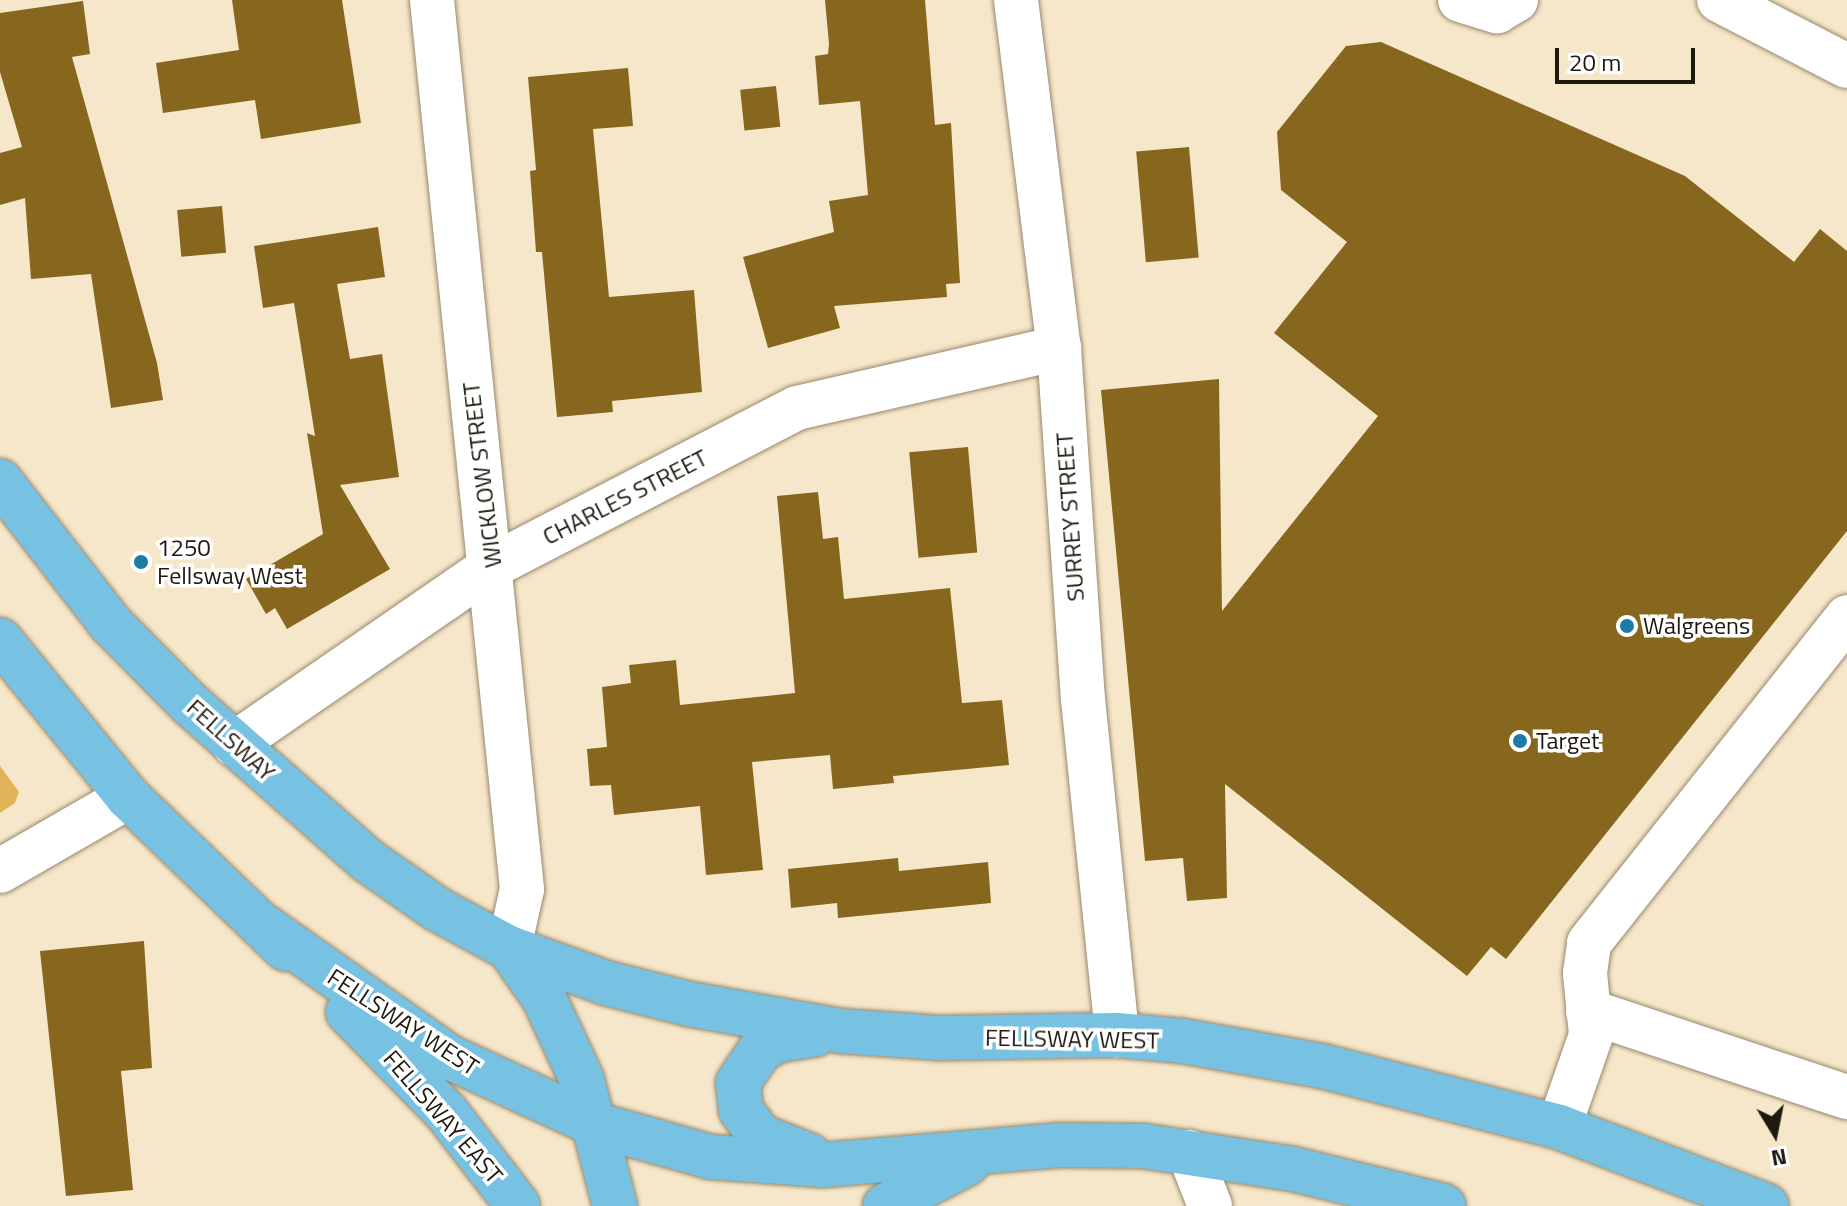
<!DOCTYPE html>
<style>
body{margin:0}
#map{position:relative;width:1847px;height:1206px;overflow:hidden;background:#f7e7ca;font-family:"Titillium Web",sans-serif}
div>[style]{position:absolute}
.green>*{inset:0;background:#e0b359}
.building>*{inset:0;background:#87661e;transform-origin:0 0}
.roads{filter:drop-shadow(0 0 2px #97886d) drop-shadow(0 0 2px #97886d)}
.minor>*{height:44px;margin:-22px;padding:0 22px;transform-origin:22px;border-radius:22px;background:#fff}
.major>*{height:44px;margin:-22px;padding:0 22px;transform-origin:22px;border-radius:22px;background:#77c1e2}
.dots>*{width:22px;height:22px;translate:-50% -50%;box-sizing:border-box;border:4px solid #fff;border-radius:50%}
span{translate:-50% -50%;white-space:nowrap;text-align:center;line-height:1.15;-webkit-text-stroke:7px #fff;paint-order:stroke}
.street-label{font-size:24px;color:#1e180e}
.poi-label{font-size:24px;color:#1e180e}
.left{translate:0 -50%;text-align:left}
.north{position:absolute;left:1735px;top:1094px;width:80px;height:80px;-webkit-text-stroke:6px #fff;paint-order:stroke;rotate:170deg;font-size:22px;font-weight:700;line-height:32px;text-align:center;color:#1e180e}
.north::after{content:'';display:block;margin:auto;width:28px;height:36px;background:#1e180e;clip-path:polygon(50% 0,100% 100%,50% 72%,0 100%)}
.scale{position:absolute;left:1555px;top:48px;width:140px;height:36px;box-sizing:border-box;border:4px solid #1e180e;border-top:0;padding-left:10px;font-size:24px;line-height:28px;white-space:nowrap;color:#1e180e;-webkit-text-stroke:6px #fff;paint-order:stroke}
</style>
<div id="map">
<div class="green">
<div style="clip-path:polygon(0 766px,19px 792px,15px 803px,0 813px)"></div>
</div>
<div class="building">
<div style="clip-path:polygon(232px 0,342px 0,361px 123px,261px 139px,255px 100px,163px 113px,156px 63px,239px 50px)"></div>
<div style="clip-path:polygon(825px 0,925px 0,935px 125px,951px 123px,960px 283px,946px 284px,947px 297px,834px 306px,840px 328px,768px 348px,743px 257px,834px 232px,829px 201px,868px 195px,860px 101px,819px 105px,815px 56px,828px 54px,829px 44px)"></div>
<div style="clip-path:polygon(83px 1px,90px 54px,72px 57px,157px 363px,163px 400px,111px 408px,91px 274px,31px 279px,25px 198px,0 205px,0 153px,22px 147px,0 72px,0 13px)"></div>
<div style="clip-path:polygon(1381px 42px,1685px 176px,1794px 262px,1820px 229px,1847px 251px,1847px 531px,1506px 959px,1491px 947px,1467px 976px,1225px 784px,1227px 898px,1187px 901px,1183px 858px,1145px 861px,1101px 390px,1219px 379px,1222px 611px,1378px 416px,1274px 333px,1347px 242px,1281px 190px,1277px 132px,1346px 46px)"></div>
<div style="clip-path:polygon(628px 68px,633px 126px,593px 129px,609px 297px,694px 290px,702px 392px,612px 401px,613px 412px,557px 417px,542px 252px,536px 252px,530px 171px,536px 170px,528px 77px)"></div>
<div style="left:776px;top:86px;width:41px;height:36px;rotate:84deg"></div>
<div style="left:1189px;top:147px;width:111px;height:53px;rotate:85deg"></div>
<div style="left:222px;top:206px;width:47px;height:45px;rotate:85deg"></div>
<div style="clip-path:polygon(378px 227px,385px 277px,337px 284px,350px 359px,382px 354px,399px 477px,340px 485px,390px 569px,287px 629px,275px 608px,266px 614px,246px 579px,323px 534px,307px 433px,315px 436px,294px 303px,263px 308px,254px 246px)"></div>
<div style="left:968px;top:447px;width:106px;height:59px;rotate:85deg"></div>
<div style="clip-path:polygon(818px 492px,823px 539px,838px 537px,844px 599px,950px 588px,962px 703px,1002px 700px,1009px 765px,893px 776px,894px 783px,833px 789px,830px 755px,752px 762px,763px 870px,706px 875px,700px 806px,614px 815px,611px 785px,590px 786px,587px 749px,607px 747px,602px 687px,631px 683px,629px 665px,676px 660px,680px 705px,795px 693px,777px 496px)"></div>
<div style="clip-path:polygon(898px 858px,899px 871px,988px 862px,991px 903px,838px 918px,837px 903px,791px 908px,788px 869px)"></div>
<div style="clip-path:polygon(144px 941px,152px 1068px,121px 1071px,133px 1190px,66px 1196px,40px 951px)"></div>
</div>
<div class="roads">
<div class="minor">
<div style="left:432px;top:0;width:894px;rotate:84.22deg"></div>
<div style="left:522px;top:889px;width:60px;rotate:102.4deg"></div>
<div style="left:1016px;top:0;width:351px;rotate:83deg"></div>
<div style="left:1059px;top:348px;width:352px;rotate:86.1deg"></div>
<div style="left:1083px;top:699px;width:338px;rotate:84.2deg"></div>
<div style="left:1460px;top:0;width:39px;rotate:17deg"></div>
<div style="left:1497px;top:11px;width:22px;rotate:-30deg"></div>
<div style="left:1719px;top:0;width:144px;rotate:27.3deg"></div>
<div style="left:234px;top:744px;width:313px;rotate:-34.6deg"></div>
<div style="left:492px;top:566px;width:343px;rotate:-27.4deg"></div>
<div style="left:797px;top:408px;width:269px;rotate:-12.9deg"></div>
<div style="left:0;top:871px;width:148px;rotate:-30deg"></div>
<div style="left:1588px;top:1011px;width:273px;rotate:18.4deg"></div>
<div style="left:1559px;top:1127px;width:97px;rotate:-70.8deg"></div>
<div style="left:1591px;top:1035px;width:62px;rotate:-95.5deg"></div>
<div style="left:1585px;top:973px;width:30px;rotate:-82deg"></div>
<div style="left:1589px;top:943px;width:416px;rotate:-51.6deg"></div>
<div style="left:1189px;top:1152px;width:58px;rotate:68.7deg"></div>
</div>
<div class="major">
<div style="left:0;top:481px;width:181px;rotate:52.2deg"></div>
<div style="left:111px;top:624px;width:112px;rotate:45.4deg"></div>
<div style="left:190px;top:704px;width:236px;rotate:41.4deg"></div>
<div style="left:367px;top:860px;width:85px;rotate:35deg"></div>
<div style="left:437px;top:909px;width:82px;rotate:28.4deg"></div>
<div style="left:509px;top:948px;width:103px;rotate:19.8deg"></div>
<div style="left:606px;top:983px;width:86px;rotate:14.2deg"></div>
<div style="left:689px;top:1004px;width:153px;rotate:10.1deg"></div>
<div style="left:840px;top:1031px;width:99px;rotate:4deg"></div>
<div style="left:939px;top:1038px;width:178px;rotate:-1deg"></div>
<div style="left:1117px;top:1035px;width:66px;rotate:5.2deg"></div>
<div style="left:1183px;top:1041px;width:141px;rotate:10.2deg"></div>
<div style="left:1322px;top:1066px;width:245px;rotate:14.4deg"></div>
<div style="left:1559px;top:1127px;width:222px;rotate:20.8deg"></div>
<div style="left:0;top:640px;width:203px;rotate:50.8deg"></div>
<div style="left:128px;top:797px;width:219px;rotate:43.9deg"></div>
<div style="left:265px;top:927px;width:225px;rotate:35.2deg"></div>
<div style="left:449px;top:1057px;width:163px;rotate:24.7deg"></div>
<div style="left:597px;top:1125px;width:118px;rotate:15.7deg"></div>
<div style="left:711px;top:1157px;width:112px;rotate:4.1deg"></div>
<div style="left:823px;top:1165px;width:237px;rotate:-4.8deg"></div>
<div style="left:1059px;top:1145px;width:85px;rotate:0.7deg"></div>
<div style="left:1144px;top:1146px;width:151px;rotate:8.8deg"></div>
<div style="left:1293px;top:1169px;width:155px;rotate:13.8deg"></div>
<div style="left:509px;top:948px;width:61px;rotate:55deg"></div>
<div style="left:544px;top:998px;width:90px;rotate:65.1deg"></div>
<div style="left:582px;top:1080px;width:130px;rotate:75.3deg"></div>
<div style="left:348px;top:1012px;width:140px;rotate:45.6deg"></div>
<div style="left:446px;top:1112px;width:118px;rotate:52.5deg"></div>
<div style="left:810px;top:1156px;width:54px;rotate:-158.2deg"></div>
<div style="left:760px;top:1136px;width:32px;rotate:-126deg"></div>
<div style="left:741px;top:1110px;width:27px;rotate:-96deg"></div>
<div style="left:738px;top:1083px;width:40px;rotate:-56deg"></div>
<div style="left:760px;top:1050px;width:21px;rotate:-28deg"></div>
<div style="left:779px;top:1040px;width:37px;rotate:-9deg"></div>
<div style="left:885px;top:1206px;width:93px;rotate:-27.4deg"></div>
</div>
</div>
<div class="dots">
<div style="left:141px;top:562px;background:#1a7ba7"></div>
<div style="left:1627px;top:626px;background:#1a7ba7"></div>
<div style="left:1520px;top:741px;background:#1a7ba7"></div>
</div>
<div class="street-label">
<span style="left:482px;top:475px;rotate:-97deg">WICKLOW STREET</span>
<span style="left:625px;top:497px;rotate:-27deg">CHARLES STREET</span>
<span style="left:1070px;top:517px;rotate:-94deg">SURREY STREET</span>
<span style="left:231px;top:740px;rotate:42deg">FELLSWAY</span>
<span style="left:403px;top:1022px;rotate:33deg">FELLSWAY WEST</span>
<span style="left:1072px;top:1039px;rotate:1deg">FELLSWAY WEST</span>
<span style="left:443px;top:1117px;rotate:49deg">FELLSWAY EAST</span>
</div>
<div class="poi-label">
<span class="left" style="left:157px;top:562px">1250<br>Fellsway West</span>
<span class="left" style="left:1643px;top:626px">Walgreens</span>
<span class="left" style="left:1536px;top:741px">Target</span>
</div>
<div class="north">N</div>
<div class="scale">20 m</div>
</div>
